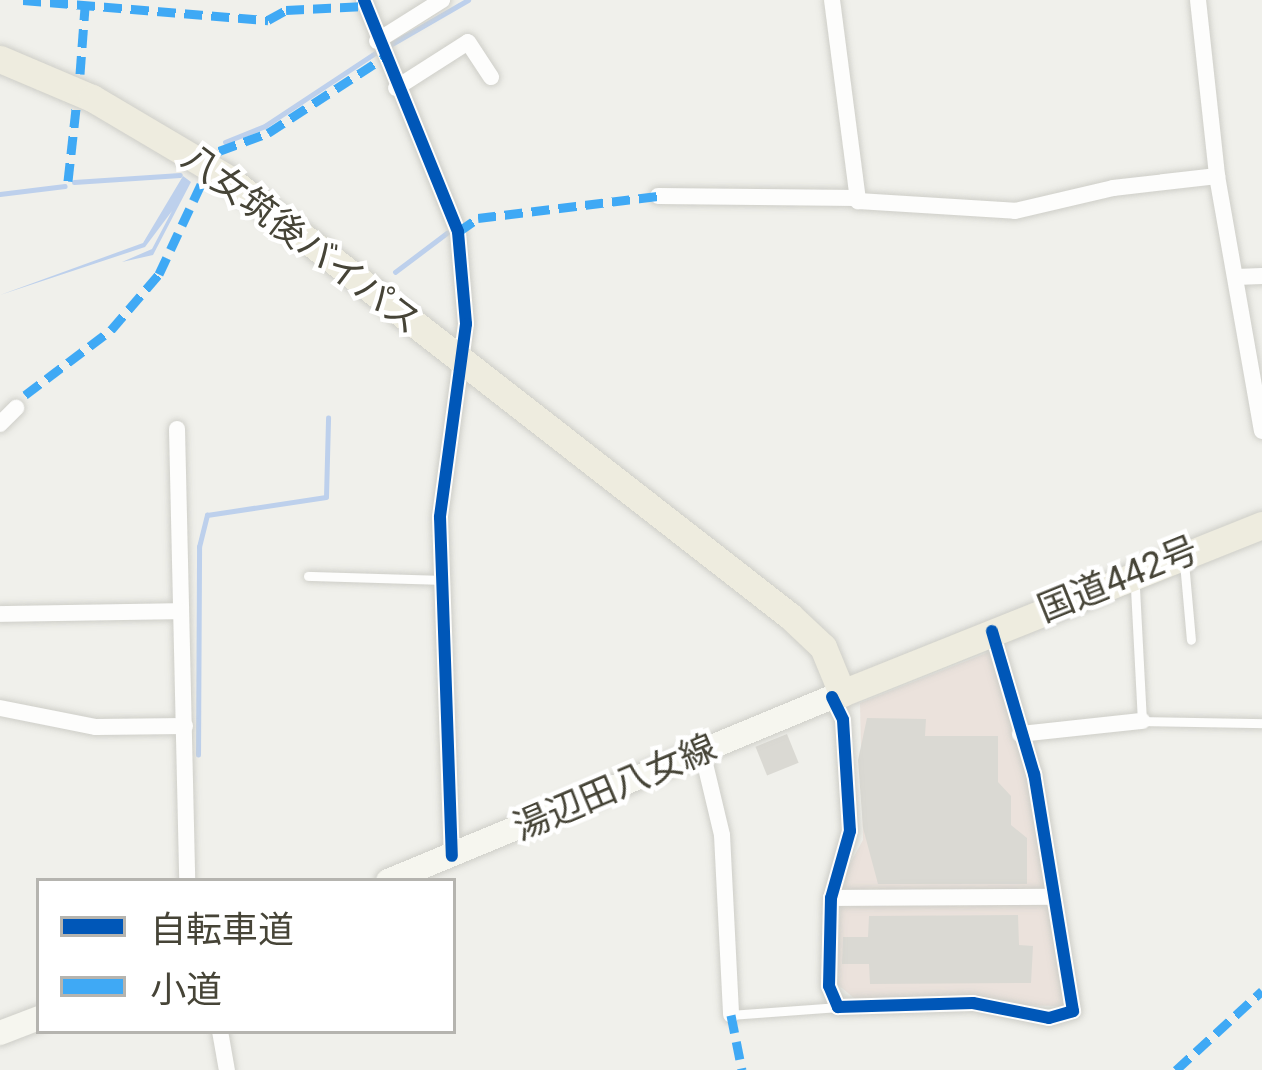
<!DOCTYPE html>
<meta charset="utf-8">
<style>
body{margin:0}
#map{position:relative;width:1262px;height:1070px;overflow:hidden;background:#f0f0eb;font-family:Roboto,"Noto Sans JP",sans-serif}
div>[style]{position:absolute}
.medical>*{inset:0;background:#ebe2dc}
.water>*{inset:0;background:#bdd0ec}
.stream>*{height:4.5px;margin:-2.25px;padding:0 2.25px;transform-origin:2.25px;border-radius:2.25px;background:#bdd0ec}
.building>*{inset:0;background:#dad9d3;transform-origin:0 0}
.roads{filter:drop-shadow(0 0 3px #cecec8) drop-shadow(0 0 3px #cecec8)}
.service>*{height:9px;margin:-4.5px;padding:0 4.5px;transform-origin:4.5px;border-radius:4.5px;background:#fdfdfc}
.minor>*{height:16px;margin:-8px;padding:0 8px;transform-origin:8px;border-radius:8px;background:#fdfdfc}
.secondary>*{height:24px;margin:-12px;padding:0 12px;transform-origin:12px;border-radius:12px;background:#f6f6ef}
.trunk>*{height:27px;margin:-13.5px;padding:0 13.5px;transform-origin:13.5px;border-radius:13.5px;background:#eeecdf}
.quiet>*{height:9px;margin-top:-4.5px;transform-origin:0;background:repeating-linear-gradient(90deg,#3fa9f5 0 18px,transparent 0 27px)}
.cycleway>*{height:12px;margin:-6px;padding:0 6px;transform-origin:6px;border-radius:6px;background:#0057b8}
span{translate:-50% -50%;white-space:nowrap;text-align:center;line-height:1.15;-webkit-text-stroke:9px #fff;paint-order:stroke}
.street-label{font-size:36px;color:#464437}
.legend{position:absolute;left:36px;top:878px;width:420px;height:156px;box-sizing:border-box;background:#fff;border:3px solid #b5b4af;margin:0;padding:15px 21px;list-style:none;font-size:36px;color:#464437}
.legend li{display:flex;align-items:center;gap:24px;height:60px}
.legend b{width:60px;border:3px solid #b5b4af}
</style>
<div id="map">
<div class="medical">
<div style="clip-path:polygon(989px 652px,1026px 769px,1065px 1006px,860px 1003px,837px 984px,842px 878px,863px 840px,860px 703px)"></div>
</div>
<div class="water">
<div style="clip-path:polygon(183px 176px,191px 182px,153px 255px,122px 262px,152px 249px,172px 211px,145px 247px,0 295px,143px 243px)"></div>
</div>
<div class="stream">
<div style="left:390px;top:45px;width:90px;rotate:-30deg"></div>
<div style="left:225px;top:142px;width:43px;rotate:-21.8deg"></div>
<div style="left:265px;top:126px;width:138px;rotate:-33.5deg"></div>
<div style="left:74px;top:182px;width:106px;rotate:-3.8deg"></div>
<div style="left:0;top:194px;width:65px;rotate:-7deg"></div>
<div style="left:395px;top:272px;width:65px;rotate:-36.9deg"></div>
<div style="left:198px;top:755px;width:208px;rotate:-89.7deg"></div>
<div style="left:199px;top:547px;width:33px;rotate:-76deg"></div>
<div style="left:207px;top:515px;width:120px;rotate:-8.6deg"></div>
<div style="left:326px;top:497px;width:79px;rotate:-88.5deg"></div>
</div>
<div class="building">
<div style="clip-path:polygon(867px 718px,926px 719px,925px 736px,998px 736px,998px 782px,1011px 796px,1011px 825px,1027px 838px,1027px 884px,878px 884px,863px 828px,858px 760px)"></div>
<div style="left:787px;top:734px;width:31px;height:34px;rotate:68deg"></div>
<div style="clip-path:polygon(1018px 915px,1019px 945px,1033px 946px,1031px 983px,870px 984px,869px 964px,842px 964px,843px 937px,868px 937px,869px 916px)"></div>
</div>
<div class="roads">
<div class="service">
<div style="left:1184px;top:562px;width:78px;rotate:84.9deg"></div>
<div style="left:308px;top:576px;width:132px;rotate:1.7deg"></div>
<div style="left:1135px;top:588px;width:133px;rotate:87deg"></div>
<div style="left:1142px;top:721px;width:120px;rotate:1deg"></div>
<div style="left:731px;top:1015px;width:107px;rotate:-4.3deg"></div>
</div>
<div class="minor">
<div style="left:364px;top:0;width:250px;rotate:67.9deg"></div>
<div style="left:458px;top:232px;width:92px;rotate:85deg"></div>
<div style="left:466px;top:324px;width:195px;rotate:97.7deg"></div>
<div style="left:440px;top:517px;width:339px;rotate:88deg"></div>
<div style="left:832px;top:0;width:203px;rotate:82.6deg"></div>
<div style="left:858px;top:201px;width:157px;rotate:3.6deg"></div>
<div style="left:1015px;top:211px;width:101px;rotate:-13.2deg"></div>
<div style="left:1113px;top:188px;width:105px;rotate:-6.6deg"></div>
<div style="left:1198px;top:0;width:177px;rotate:83.8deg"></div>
<div style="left:1217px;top:176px;width:259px;rotate:80deg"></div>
<div style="left:377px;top:41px;width:77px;rotate:-32.2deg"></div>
<div style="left:396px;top:88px;width:85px;rotate:-32.6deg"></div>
<div style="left:468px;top:42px;width:42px;rotate:56.7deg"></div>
<div style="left:658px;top:196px;width:199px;rotate:0.6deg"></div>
<div style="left:1236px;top:277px;width:26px;rotate:-2deg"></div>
<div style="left:0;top:424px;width:23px;rotate:-45deg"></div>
<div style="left:177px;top:429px;width:452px;rotate:88.7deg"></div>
<div style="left:0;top:614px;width:181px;rotate:-0.9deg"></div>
<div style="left:832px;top:697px;width:25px;rotate:64deg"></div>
<div style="left:843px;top:720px;width:111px;rotate:86.4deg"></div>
<div style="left:850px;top:831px;width:70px;rotate:105.8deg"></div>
<div style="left:831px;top:898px;width:88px;rotate:91.3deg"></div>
<div style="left:829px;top:986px;width:23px;rotate:67deg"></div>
<div style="left:838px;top:1007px;width:135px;rotate:-1.7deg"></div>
<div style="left:973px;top:1003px;width:77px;rotate:11.2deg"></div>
<div style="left:1049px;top:1018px;width:25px;rotate:-16deg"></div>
<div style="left:1073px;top:1011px;width:240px;rotate:-99.3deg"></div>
<div style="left:1034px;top:774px;width:149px;rotate:-106.4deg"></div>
<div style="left:0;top:708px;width:98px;rotate:11.2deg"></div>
<div style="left:96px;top:727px;width:89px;rotate:-0.6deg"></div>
<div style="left:1020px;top:734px;width:123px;rotate:-6.1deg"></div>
<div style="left:702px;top:751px;width:86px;rotate:76.6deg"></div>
<div style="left:722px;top:835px;width:180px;rotate:87.1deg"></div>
<div style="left:831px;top:898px;width:221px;rotate:-0.3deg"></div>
<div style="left:220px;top:1031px;width:40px;rotate:80deg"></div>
</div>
<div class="secondary">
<div style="left:388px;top:881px;width:491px;rotate:-22.5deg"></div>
<div style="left:0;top:1033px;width:42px;rotate:-21deg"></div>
</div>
<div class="trunk">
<div style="left:0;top:59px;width:100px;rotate:23deg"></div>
<div style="left:92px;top:98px;width:159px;rotate:30.6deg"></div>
<div style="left:229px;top:179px;width:711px;rotate:37.92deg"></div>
<div style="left:790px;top:616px;width:45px;rotate:43.2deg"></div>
<div style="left:823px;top:647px;width:50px;rotate:67.6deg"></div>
<div style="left:842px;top:693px;width:452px;rotate:-21.8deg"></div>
</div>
</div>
<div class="quiet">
<div style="left:23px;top:0;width:246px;rotate:4.7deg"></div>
<div style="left:268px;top:20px;width:21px;rotate:-29deg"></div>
<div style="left:286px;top:10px;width:79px;rotate:-2.9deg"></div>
<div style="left:80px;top:74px;width:66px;rotate:-85.7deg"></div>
<div style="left:219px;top:151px;width:52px;rotate:-20.2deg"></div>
<div style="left:268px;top:133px;width:137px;rotate:-33.1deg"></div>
<div style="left:68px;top:181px;width:73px;rotate:-83.7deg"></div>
<div style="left:458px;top:232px;width:24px;rotate:-35deg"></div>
<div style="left:478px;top:218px;width:181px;rotate:-7deg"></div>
<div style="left:25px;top:395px;width:108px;rotate:-37.1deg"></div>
<div style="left:111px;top:330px;width:74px;rotate:-49.4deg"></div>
<div style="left:159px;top:274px;width:104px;rotate:-64.9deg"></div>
<div style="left:731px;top:1015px;width:56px;rotate:78.7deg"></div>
<div style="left:1176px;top:1070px;width:117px;rotate:-42.6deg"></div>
</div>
<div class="cycleway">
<div style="left:364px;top:0;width:250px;rotate:67.9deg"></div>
<div style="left:458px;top:232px;width:92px;rotate:85deg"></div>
<div style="left:466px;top:324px;width:195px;rotate:97.7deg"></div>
<div style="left:440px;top:517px;width:339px;rotate:88deg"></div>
<div style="left:832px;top:697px;width:25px;rotate:64deg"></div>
<div style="left:843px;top:720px;width:111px;rotate:86.4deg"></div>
<div style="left:850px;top:831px;width:70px;rotate:105.8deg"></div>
<div style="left:831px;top:898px;width:88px;rotate:91.3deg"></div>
<div style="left:829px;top:986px;width:23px;rotate:67deg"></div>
<div style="left:838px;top:1007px;width:135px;rotate:-1.7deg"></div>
<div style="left:973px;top:1003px;width:77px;rotate:11.2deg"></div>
<div style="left:1049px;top:1018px;width:25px;rotate:-16deg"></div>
<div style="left:1073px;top:1011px;width:240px;rotate:-99.3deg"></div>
<div style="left:1034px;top:774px;width:149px;rotate:-106.4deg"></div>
</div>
<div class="street-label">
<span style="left:301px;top:240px;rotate:37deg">八女筑後バイパス</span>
<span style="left:1118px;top:580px;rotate:-22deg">国道442号</span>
<span style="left:615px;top:788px;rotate:-23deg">湯辺田八女線</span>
</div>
<ul class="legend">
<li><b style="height:15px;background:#0057b8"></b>自転車道</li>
<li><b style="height:15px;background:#3fa9f5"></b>小道</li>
</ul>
</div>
